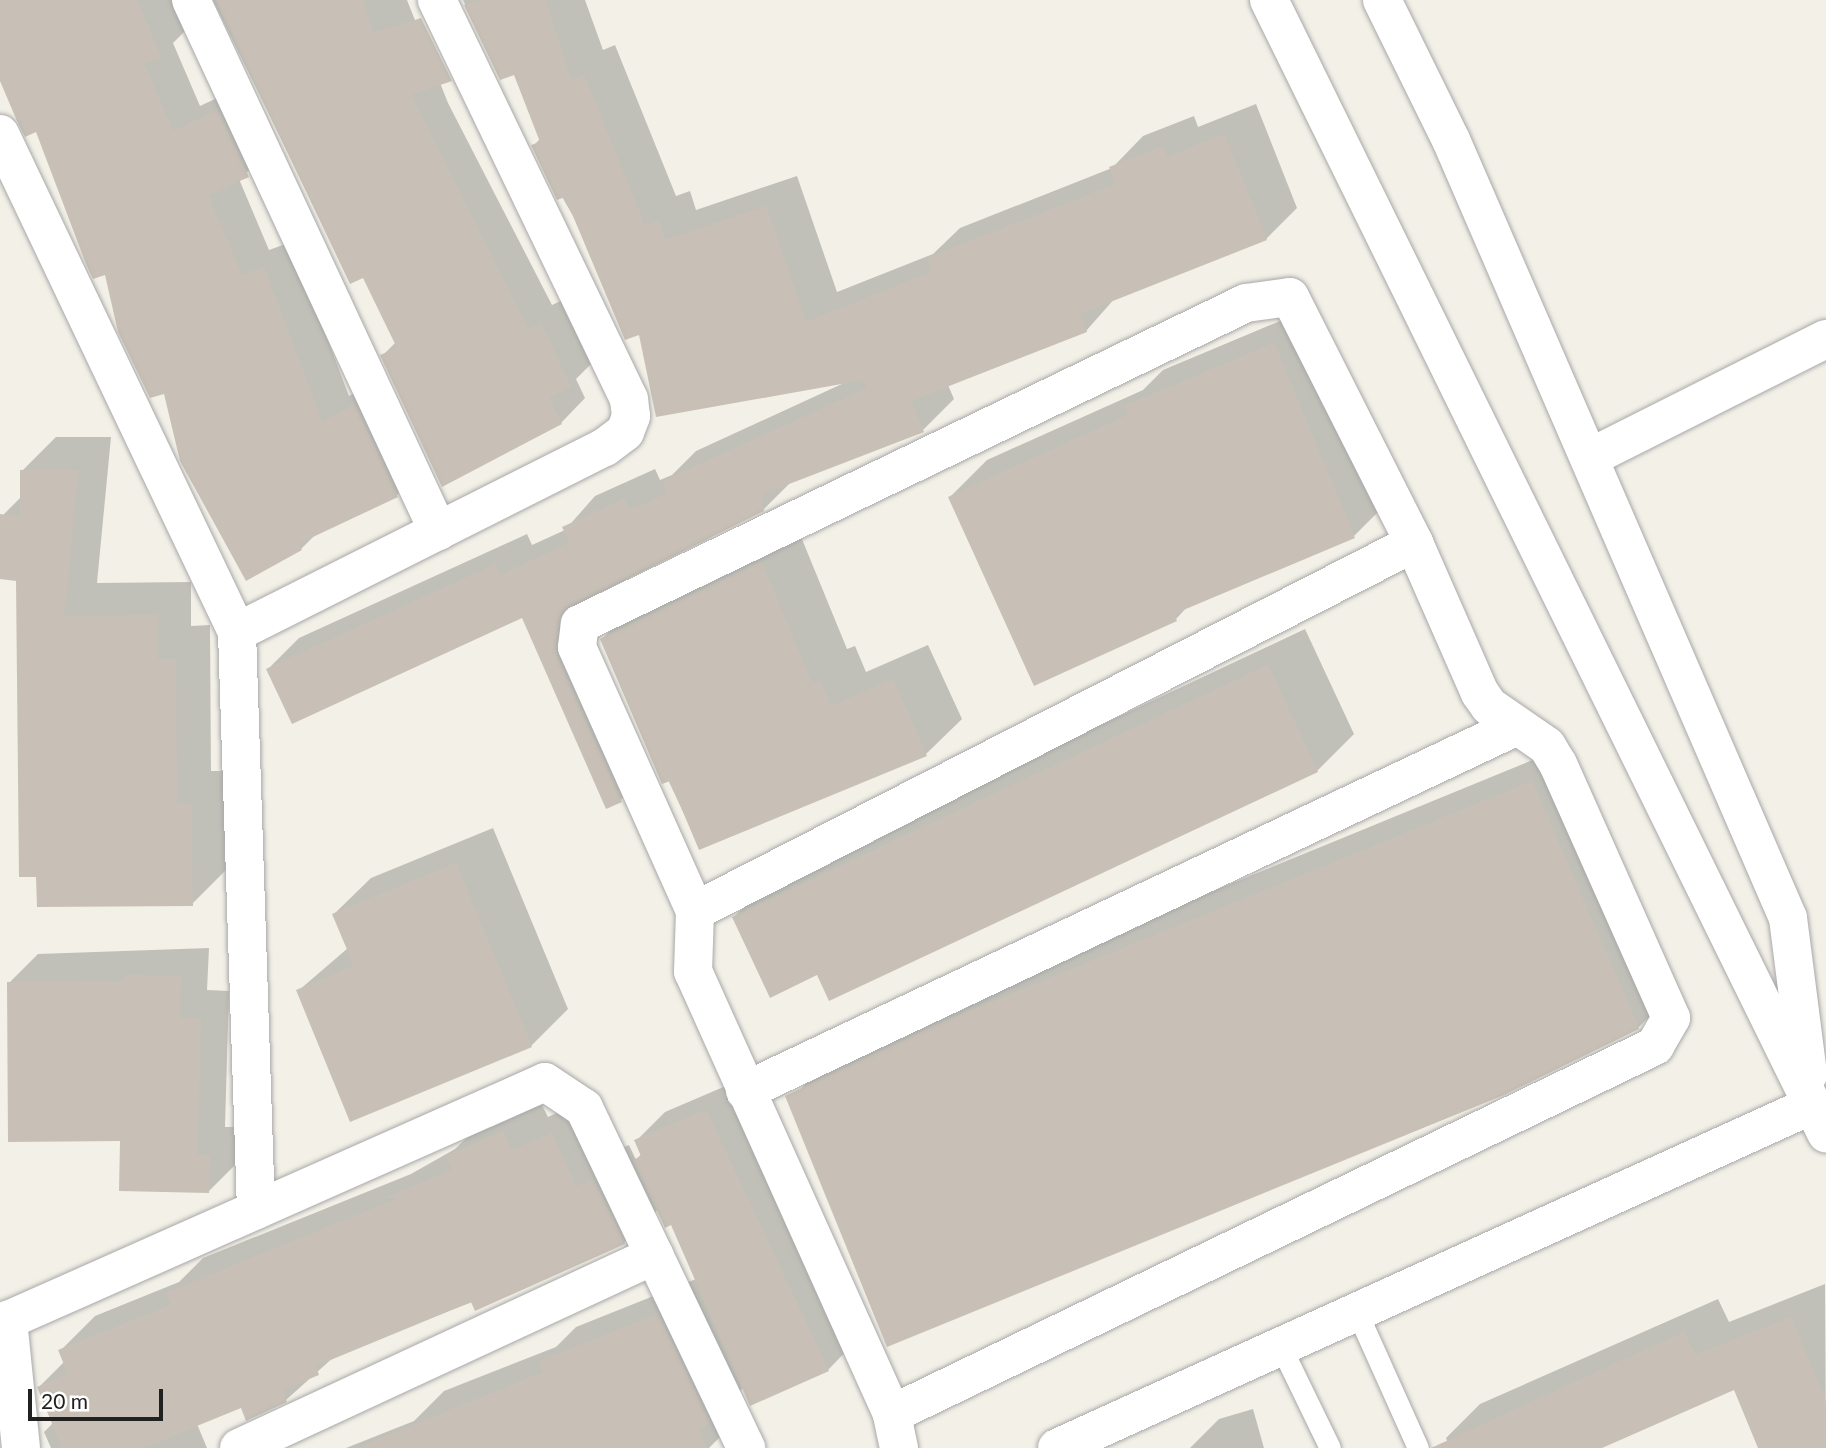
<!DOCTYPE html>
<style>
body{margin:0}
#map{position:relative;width:1826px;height:1448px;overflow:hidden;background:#f2f0e7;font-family:Lato,sans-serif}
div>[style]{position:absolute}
.shadow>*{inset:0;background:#0003}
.building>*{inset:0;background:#c8c0b6}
.roads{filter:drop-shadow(0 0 2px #a8a8a8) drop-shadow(0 0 2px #a8a8a8)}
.lane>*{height:21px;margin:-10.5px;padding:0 10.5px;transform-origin:10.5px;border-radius:10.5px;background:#fff}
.street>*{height:38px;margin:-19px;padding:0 19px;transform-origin:19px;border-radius:19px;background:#fff}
span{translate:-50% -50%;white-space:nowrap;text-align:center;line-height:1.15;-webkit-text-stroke:5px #fff;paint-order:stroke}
.scale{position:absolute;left:28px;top:1389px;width:135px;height:32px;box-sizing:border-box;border:4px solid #212121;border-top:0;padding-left:9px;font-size:21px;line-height:24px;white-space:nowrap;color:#212121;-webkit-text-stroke:5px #fff;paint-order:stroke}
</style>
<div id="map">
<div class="shadow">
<div style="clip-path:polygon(0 0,175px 0,187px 29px,173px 43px,200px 106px,245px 85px,275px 149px,239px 179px,269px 250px,291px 242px,349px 396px,382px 380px,423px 469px,397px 495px,316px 534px,301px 549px,165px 392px,37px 130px,0 76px)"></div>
<div style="clip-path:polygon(213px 0,407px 0,448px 103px,552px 305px,565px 299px,594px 361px,576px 379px,585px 398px,561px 423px,382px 356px,396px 342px,364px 275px,351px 282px)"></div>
<div style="clip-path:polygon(463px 0,585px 0,603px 50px,615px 45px,676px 196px,690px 191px,696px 210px,797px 176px,837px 292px,933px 254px,960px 228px,1112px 168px,1143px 136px,1194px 116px,1198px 127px,1256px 104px,1297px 208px,1266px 239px,1116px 297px,1086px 331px,948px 385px,954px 399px,923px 430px,792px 481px,763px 510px,591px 595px,587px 624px,652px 769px,621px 800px,523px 615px,268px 669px,299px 638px,527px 534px,532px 545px,565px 530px,595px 496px,655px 469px,660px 480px,672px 475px,696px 451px,844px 383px,640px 333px,533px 146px,541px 138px,515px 73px,500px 77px)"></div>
<div style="clip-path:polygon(1311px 308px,1391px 499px,1354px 536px,1189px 605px,1176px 619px,950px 497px,987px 460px,1143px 390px,1163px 370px)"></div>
<div style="clip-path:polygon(56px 437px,111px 437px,97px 583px,191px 582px,191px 626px,210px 625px,211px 771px,225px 771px,226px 870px,192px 904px,18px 579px,0 577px,3px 515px,22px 496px,22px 471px)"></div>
<div style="clip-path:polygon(797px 527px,847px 649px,855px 646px,866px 672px,928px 645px,962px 719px,926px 754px,700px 848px,602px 639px,637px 604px)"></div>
<div style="clip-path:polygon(1305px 629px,1354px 734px,1317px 771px,818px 973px,734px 917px,771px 880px)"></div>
<div style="clip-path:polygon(1569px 745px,1675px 991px,1638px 1028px,788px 1102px,824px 1065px,972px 990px)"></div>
<div style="clip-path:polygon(493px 828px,568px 1009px,531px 1046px,298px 991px,348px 948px,334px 914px,371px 878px)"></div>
<div style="clip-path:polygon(209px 948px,207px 990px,229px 991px,225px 1127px,238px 1127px,237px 1163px,208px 1192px,122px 1139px,9px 983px,38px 954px)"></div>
<div style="clip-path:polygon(735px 1082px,856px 1341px,828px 1370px,744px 1387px,735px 1396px,742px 1415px,709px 1448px,346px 1448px,414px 1421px,444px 1391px,556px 1347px,576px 1327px,696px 1279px,672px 1223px,658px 1209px,624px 1243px,336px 1355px,286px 1400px,241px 1405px,197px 1424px,207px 1448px,51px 1448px,44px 1432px,53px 1423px,39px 1387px,64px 1362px,60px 1351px,95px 1316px,179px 1282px,203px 1258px,411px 1174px,455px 1149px,483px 1122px,538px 1097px,548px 1117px,587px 1099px,611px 1153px,629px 1145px,636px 1160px,642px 1153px,636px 1141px,665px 1112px)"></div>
<div style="clip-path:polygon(1825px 1284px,1826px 1448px,1760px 1448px,1735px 1387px,1598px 1448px,1450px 1448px,1446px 1438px,1480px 1404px,1718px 1299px,1729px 1322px)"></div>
<div style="clip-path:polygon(1253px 1409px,1264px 1448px,1190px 1448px,1219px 1419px)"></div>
</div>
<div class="building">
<div style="clip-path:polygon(0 0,137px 0,161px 57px,144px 64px,173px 131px,218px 110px,249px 177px,208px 195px,242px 275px,264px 267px,322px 422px,355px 405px,398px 497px,298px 544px,302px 550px,246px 581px,180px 461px,164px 394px,150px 398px,118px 332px,105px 275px,93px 279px,86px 264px,36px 132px,25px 137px,17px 121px,0 81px)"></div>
<div style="clip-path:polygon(215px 0,363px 0,373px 33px,421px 18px,452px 81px,411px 95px,528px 329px,541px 323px,571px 387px,549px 397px,562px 424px,442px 487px,380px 355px,397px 348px,363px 278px,350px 284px)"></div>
<div style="clip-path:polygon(480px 0,545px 0,571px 80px,584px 75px,645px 226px,658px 221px,665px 240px,766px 206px,806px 322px,932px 272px,927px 258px,1116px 184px,1109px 167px,1163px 146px,1167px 157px,1224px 134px,1267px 240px,1080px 314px,1087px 332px,911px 401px,924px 432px,761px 495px,764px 511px,563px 611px,557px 656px,622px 802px,606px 809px,522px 618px,292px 724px,266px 669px,496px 564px,500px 575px,570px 543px,562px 527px,624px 499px,629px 510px,667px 494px,663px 481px,867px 388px,864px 380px,656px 417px,639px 335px,625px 340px,565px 197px,557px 200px,531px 145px,540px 142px,514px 75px,500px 80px,464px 5px)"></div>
<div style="clip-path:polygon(1274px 343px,1355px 538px,1174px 614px,1177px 621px,1034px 686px,948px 497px,1128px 415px,1124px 406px)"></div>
<div style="clip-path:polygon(20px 470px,78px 470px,64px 616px,158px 615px,158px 659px,176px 659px,177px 804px,191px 804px,193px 906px,37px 907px,36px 877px,19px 877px,16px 581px,0 579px,0 514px,20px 517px)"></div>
<div style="clip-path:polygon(761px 561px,812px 683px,820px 680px,831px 706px,893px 679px,927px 756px,699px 850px,670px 781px,662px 784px,600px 639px)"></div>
<div style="clip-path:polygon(1268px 665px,1318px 772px,829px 1001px,817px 975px,770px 998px,732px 917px)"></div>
<div style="clip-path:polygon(1532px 781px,1639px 1029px,1504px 1095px,887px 1347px,785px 1096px,933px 1026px)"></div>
<div style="clip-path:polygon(456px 863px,532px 1047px,350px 1122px,296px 990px,354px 966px,332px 914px)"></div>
<div style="clip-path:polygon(124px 975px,181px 976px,179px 1018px,201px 1019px,197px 1155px,210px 1155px,209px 1193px,119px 1191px,120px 1141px,8px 1142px,7px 982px,124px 981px)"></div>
<div style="clip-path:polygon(706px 1110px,829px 1371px,750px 1406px,671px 1225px,665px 1228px,633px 1160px,641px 1156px,634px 1140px)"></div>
<div style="clip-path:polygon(503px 1131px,512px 1151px,552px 1133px,576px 1187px,593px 1179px,625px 1244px,475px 1311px,471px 1302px,316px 1366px,319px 1375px,282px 1390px,287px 1402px,246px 1421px,241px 1408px,143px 1448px,62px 1448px,37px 1387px,68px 1374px,58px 1350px,171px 1305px,166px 1293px,399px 1198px,384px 1198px,452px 1170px,446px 1156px)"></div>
<div style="clip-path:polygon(658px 1314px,710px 1423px,699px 1428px,707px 1448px,357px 1448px,543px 1372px,539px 1361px)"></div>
<div style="clip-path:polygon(1791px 1317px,1826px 1402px,1826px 1448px,1758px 1448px,1734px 1390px,1602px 1448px,1431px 1448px,1684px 1332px,1695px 1355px)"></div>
</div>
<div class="roads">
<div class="lane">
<div style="left:1356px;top:1310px;width:151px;rotate:65.8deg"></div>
<div style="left:1280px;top:1345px;width:114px;rotate:64.1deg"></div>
</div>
<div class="street">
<div style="left:191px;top:0;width:586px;rotate:65.05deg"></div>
<div style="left:1269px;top:0;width:1263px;rotate:63.82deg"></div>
<div style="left:1382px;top:0;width:156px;rotate:63.8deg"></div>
<div style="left:1451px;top:140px;width:848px;rotate:66.58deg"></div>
<div style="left:1788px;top:918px;width:158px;rotate:82.7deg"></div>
<div style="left:0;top:134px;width:552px;rotate:64.55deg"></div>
<div style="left:237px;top:632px;width:578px;rotate:88.12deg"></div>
<div style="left:1589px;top:458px;width:265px;rotate:-26.7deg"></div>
<div style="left:237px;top:632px;width:412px;rotate:-26.7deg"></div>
<div style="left:605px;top:447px;width:25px;rotate:-37deg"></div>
<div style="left:625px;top:432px;width:17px;rotate:-69deg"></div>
<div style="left:631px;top:416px;width:17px;rotate:-97deg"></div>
<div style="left:629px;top:399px;width:443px;rotate:-115.7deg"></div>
<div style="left:695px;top:911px;width:289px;rotate:-114.1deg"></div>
<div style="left:577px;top:647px;width:23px;rotate:-83deg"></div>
<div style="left:580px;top:624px;width:739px;rotate:-25.73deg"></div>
<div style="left:1246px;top:303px;width:44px;rotate:-7.8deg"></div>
<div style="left:1290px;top:297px;width:275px;rotate:63.2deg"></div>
<div style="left:1414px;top:543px;width:164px;rotate:66.3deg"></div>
<div style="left:1480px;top:693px;width:16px;rotate:55deg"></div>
<div style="left:1489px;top:706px;width:70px;rotate:34.6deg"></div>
<div style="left:1547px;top:746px;width:21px;rotate:59deg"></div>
<div style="left:1558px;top:764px;width:278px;rotate:66deg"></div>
<div style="left:1671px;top:1018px;width:32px;rotate:120deg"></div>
<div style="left:1655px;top:1046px;width:847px;rotate:154.25deg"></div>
<div style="left:745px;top:1091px;width:854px;rotate:-25.3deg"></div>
<div style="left:21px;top:1448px;width:129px;rotate:-95.8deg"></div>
<div style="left:8px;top:1320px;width:587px;rotate:-23.9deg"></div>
<div style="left:545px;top:1082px;width:47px;rotate:33.7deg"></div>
<div style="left:584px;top:1108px;width:377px;rotate:64.5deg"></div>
<div style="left:239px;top:1448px;width:458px;rotate:-24.9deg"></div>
<div style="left:899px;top:1448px;width:35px;rotate:-102deg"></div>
<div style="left:892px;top:1414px;width:485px;rotate:-114.2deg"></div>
<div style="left:693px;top:972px;width:61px;rotate:-88.1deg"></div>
<div style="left:695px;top:911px;width:808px;rotate:-27.1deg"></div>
<div style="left:1057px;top:1448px;width:829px;rotate:-24.43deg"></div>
</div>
</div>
<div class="scale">20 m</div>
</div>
